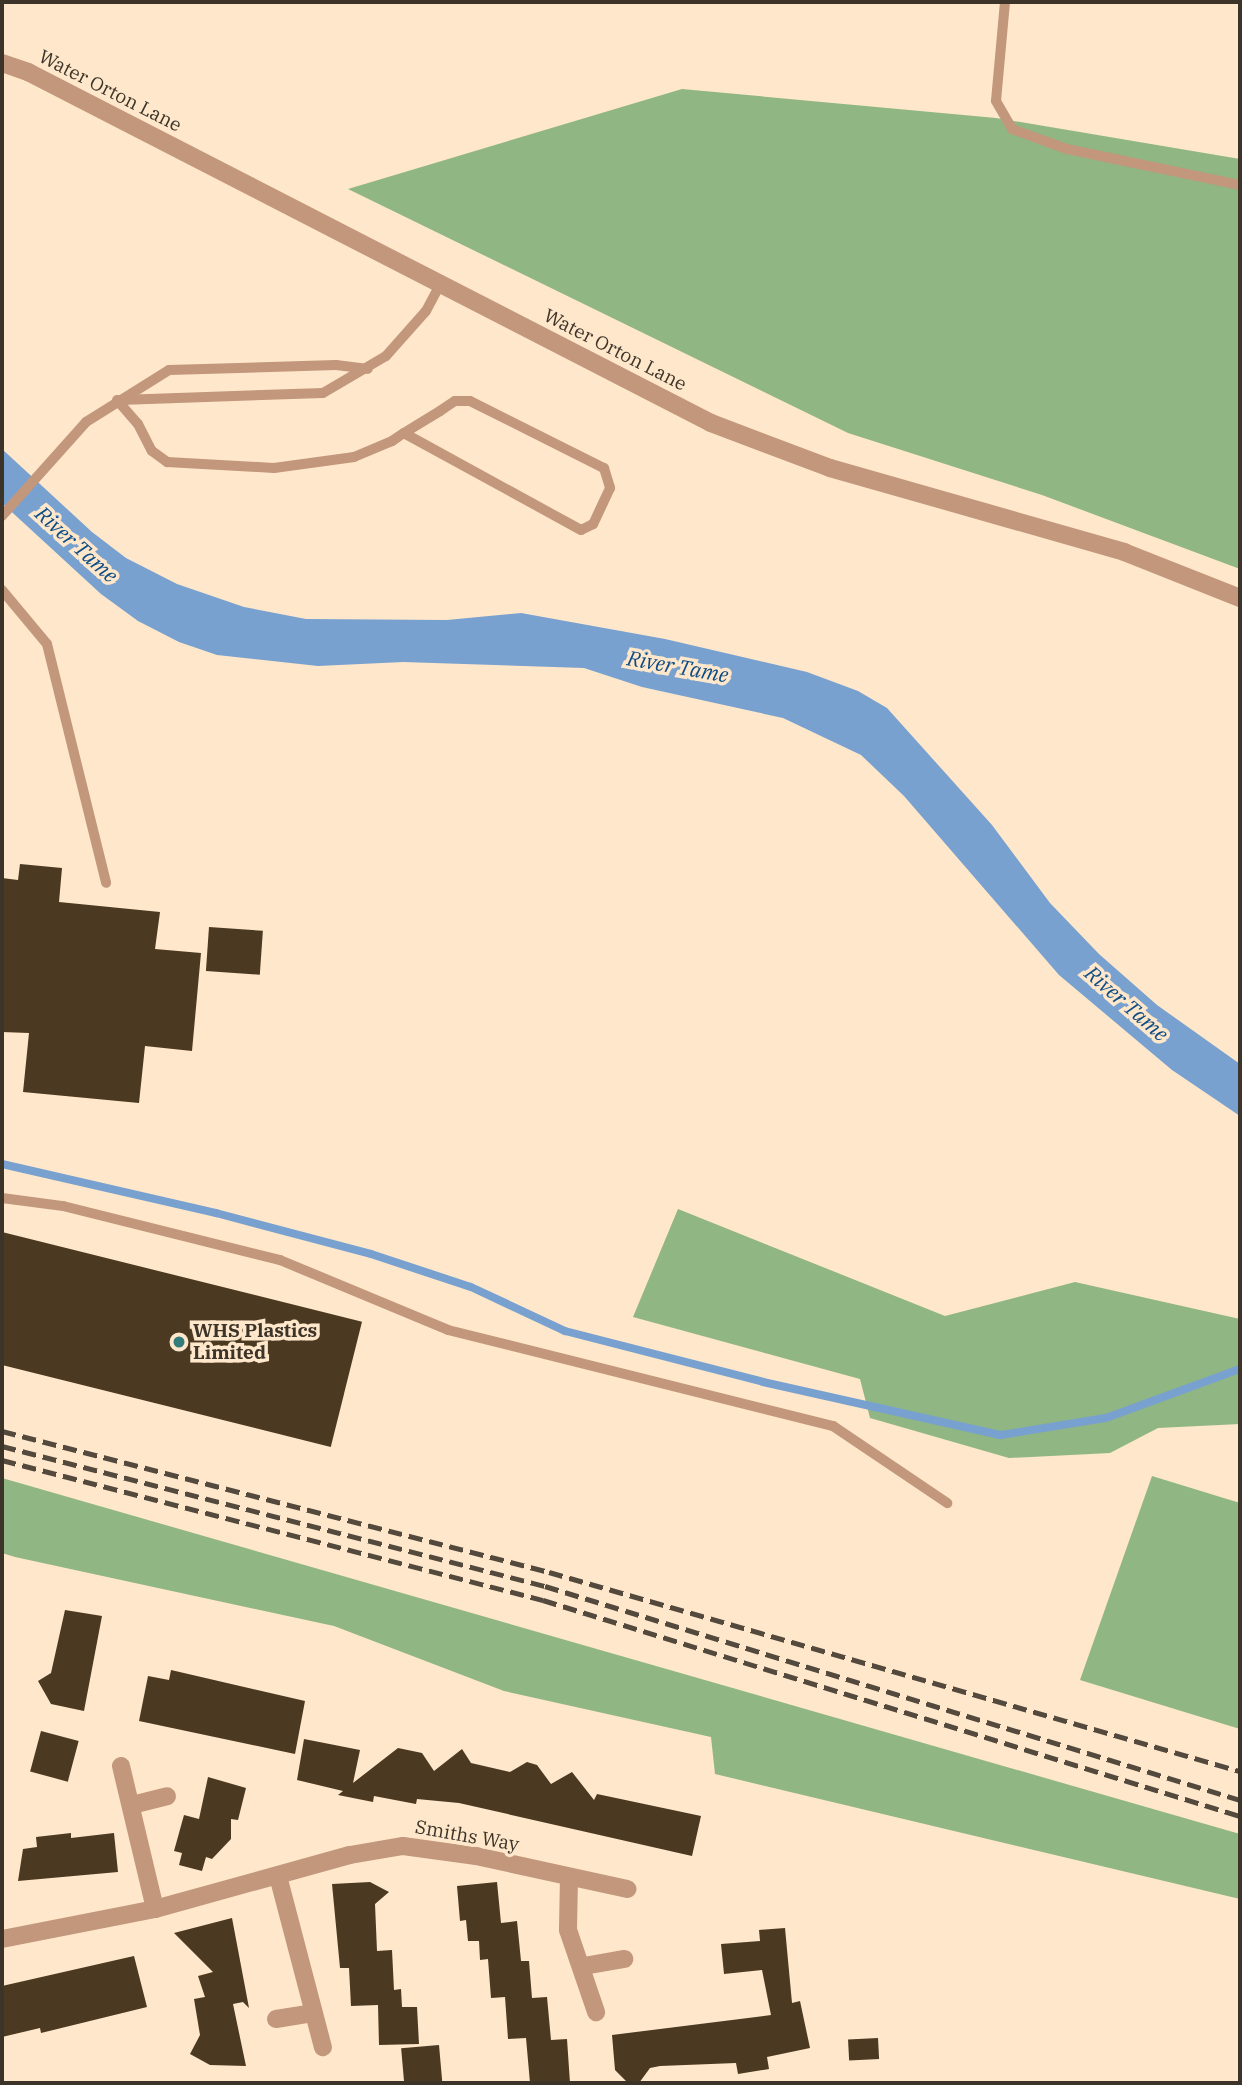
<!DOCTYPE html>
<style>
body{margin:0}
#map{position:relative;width:1242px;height:2085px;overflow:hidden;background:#fee7ca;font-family:"IBM Plex Serif",serif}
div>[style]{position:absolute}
.forest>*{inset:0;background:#90b683}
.water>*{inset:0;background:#78a1d0}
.stream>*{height:8px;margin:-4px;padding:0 4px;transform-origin:4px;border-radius:4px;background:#78a1d0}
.building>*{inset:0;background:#4b3921;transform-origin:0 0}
.service>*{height:10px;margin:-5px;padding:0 5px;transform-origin:5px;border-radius:5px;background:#c2977c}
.minor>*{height:18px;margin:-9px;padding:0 9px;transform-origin:9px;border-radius:9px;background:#c2977c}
.tertiary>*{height:18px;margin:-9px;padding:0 9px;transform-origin:9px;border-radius:9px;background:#c2977c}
.rail>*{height:5px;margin-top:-2.5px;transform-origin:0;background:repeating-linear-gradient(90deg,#53493c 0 14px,transparent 0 21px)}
.dots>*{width:19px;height:19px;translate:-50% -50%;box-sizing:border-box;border:4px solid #fee7ca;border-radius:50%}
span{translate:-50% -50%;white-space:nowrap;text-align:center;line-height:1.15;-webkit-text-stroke:7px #fee7ca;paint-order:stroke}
.street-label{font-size:19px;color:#3d3429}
.poi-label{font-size:19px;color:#3d3429;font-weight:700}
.left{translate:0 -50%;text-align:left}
.water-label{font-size:21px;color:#0d4b84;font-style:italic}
.frame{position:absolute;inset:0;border:4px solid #3d3429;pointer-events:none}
</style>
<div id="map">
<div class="forest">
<div style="clip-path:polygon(682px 89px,996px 118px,1240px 159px,1240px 569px,1042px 495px,848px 433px,348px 189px)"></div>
<div style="clip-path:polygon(678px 1209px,945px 1316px,1075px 1282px,1240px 1319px,1240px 1424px,1158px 1428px,1110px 1453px,1009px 1458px,870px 1418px,860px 1379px,633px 1317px)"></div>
<div style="clip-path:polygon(1152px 1476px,1240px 1503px,1240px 1729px,1080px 1680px)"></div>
<div style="clip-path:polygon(2px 1478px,1240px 1834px,1240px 1899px,715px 1774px,711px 1737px,504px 1691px,334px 1626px,15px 1557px,2px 1553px)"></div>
</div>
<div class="water">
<div style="clip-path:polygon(2px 449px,92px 532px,126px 558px,177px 584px,244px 607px,306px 619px,447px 620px,521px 613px,665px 639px,807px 672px,858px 691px,887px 708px,992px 825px,1050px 903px,1099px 954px,1157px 1005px,1240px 1064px,1240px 1116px,1172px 1070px,1059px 975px,904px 796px,861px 755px,783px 718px,642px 687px,584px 668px,403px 662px,318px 666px,217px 655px,179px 642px,138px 621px,101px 594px,2px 503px)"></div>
</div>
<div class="stream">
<div style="left:2px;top:1164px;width:220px;rotate:12.9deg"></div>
<div style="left:216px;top:1213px;width:160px;rotate:14.8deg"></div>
<div style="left:371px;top:1254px;width:105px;rotate:18.3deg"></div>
<div style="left:471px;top:1287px;width:104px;rotate:25.1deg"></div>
<div style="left:565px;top:1331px;width:204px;rotate:14.4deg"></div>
<div style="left:763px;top:1382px;width:244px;rotate:12.6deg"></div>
<div style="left:1001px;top:1435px;width:106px;rotate:-9.2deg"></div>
<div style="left:1106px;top:1418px;width:143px;rotate:-20.1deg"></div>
</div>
<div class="building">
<div style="clip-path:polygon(20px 864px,62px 868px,59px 902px,160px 912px,155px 949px,201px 953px,192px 1051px,145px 1046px,139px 1103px,23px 1092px,29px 1033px,2px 1032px,2px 878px,18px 880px)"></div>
<div style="left:209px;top:927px;width:54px;height:44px;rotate:4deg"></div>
<div style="left:2px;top:1232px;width:371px;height:129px;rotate:14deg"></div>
<div style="clip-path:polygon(65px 1610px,102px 1616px,84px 1711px,51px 1704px,38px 1681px,51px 1673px)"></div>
<div style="clip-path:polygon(171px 1670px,305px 1701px,295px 1754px,139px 1721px,148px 1676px,169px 1680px)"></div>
<div style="left:41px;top:1731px;width:39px;height:42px;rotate:15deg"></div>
<div style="clip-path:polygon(304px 1739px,360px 1750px,353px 1783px,398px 1748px,422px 1753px,434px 1771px,462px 1749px,471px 1763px,510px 1772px,527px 1762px,537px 1765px,551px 1784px,572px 1772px,594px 1800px,597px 1794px,701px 1816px,692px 1856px,459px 1803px,417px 1799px,416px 1804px,374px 1796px,373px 1802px,338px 1795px,343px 1791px,297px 1780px)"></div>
<div style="clip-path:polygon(208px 1777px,246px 1788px,238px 1820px,231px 1819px,231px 1839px,212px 1859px,206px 1857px,202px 1871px,179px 1865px,182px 1853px,174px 1851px,184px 1815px,199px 1819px)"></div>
<div style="clip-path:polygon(71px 1833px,71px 1838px,114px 1833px,118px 1872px,18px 1881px,23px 1849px,37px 1847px,36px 1837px)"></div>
<div style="clip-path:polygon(370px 1882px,389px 1892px,375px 1904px,377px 1951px,392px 1950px,394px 1990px,401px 1989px,402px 2007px,417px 2007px,419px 2044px,379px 2045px,378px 2005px,351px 2006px,349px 1968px,340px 1968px,332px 1884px)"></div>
<div style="clip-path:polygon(497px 1882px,501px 1923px,517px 1921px,521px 1961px,529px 1961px,532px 1998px,547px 1997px,551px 2040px,567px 2039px,570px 2083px,530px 2083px,526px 2038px,508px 2039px,505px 1997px,491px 1998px,488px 1959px,480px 1960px,479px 1941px,468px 1941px,466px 1920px,460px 1921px,457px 1886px)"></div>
<div style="clip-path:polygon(232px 1918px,249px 2008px,243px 2002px,233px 2004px,246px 2066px,210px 2065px,190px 2054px,200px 2035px,194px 1999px,205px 1997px,198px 1976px,213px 1972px,174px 1933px)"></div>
<div style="clip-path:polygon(785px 1928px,792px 2003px,800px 2001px,810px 2048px,767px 2057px,769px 2069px,738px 2074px,736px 2063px,660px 2066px,650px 2068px,639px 2083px,628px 2083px,615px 2070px,612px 2035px,771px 2015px,762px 1970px,724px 1974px,721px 1944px,760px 1941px,759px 1930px)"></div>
<div style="clip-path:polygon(134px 1956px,147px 2007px,41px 2033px,40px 2028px,2px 2037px,2px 1986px)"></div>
<div style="left:878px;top:2038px;width:21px;height:30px;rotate:87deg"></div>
<div style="left:439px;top:2045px;width:38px;height:38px;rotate:85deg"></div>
</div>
<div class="service">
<div style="left:1005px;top:2px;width:99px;rotate:95.2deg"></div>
<div style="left:996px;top:101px;width:32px;rotate:60deg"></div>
<div style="left:1012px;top:129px;width:59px;rotate:20deg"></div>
<div style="left:1067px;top:149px;width:177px;rotate:11.8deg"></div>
<div style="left:117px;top:400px;width:32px;rotate:49deg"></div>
<div style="left:138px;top:424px;width:30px;rotate:63deg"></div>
<div style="left:152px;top:451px;width:19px;rotate:36deg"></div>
<div style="left:167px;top:462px;width:107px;rotate:3.2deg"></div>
<div style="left:274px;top:468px;width:81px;rotate:-7.8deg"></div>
<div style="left:354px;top:457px;width:41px;rotate:-22.8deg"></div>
<div style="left:392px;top:441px;width:14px;rotate:-34deg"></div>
<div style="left:404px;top:433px;width:42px;rotate:-31.4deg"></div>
<div style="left:440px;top:411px;width:18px;rotate:-34deg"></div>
<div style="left:455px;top:401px;width:15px"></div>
<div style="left:470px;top:401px;width:150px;rotate:26.6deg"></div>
<div style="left:604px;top:468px;width:21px;rotate:73deg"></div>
<div style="left:610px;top:488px;width:40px;rotate:115deg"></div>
<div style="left:593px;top:524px;width:13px;rotate:153deg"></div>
<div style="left:581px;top:530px;width:202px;rotate:-151.3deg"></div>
<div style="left:120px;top:400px;width:203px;rotate:-2deg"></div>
<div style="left:323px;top:393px;width:73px;rotate:-30.4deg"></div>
<div style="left:386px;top:356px;width:60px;rotate:-48.4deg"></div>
<div style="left:426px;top:311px;width:32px;rotate:-62deg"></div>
<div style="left:2px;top:516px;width:126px;rotate:-48.2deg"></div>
<div style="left:86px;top:422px;width:98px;rotate:-32.1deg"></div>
<div style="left:169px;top:370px;width:167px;rotate:-1.7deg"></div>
<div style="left:336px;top:365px;width:32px;rotate:7deg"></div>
<div style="left:2px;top:590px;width:70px;rotate:50.2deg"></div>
<div style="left:47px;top:644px;width:246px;rotate:76.1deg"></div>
<div style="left:2px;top:1198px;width:62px;rotate:7.5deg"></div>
<div style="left:63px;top:1206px;width:224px;rotate:14deg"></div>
<div style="left:280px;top:1260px;width:182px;rotate:22.6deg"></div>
<div style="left:448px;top:1330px;width:397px;rotate:14deg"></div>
<div style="left:833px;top:1426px;width:138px;rotate:34deg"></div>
</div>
<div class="minor">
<div style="left:121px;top:1766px;width:147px;rotate:76.6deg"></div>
<div style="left:132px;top:1805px;width:36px;rotate:-14deg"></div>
<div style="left:278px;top:1876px;width:177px;rotate:75.3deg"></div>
<div style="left:569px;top:1877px;width:53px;rotate:91.1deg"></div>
<div style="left:568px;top:1930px;width:87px;rotate:71.1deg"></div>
<div style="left:2px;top:1939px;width:156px;rotate:-11.1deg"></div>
<div style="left:155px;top:1909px;width:202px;rotate:-15.5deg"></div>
<div style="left:350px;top:1855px;width:54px;rotate:-9.6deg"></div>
<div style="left:403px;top:1846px;width:74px;rotate:7.8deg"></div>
<div style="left:476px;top:1856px;width:155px;rotate:12.3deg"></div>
<div style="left:584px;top:1966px;width:41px;rotate:-9.9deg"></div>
<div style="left:276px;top:2019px;width:37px;rotate:-9deg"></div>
</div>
<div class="tertiary">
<div style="left:2px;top:63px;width:28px;rotate:19deg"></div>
<div style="left:28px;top:72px;width:768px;rotate:27.2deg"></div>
<div style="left:711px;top:423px;width:127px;rotate:20.7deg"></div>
<div style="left:830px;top:468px;width:306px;rotate:15.9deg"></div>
<div style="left:1124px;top:552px;width:125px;rotate:21.6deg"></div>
</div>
<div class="rail">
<div style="left:2px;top:1431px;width:565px;rotate:14.45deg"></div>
<div style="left:549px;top:1572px;width:719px;rotate:16.07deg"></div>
<div style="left:2px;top:1446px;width:561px;rotate:14.46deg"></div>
<div style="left:545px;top:1586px;width:727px;rotate:17.11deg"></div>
<div style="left:2px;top:1460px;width:559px;rotate:14.51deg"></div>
<div style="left:543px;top:1600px;width:730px;rotate:17.22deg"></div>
</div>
<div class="dots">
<div style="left:179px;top:1342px;background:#337c7c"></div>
</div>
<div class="street-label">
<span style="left:110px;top:91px;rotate:27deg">Water Orton Lane</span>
<span style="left:615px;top:350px;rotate:27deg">Water Orton Lane</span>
<span style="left:467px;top:1836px;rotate:10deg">Smiths Way</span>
</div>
<div class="poi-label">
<span class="left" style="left:193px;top:1342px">WHS Plastics<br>Limited</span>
</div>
<div class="water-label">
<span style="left:77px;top:544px;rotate:42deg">River Tame</span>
<span style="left:678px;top:666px;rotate:10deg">River Tame</span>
<span style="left:1127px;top:1003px;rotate:41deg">River Tame</span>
</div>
<div class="frame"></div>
</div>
